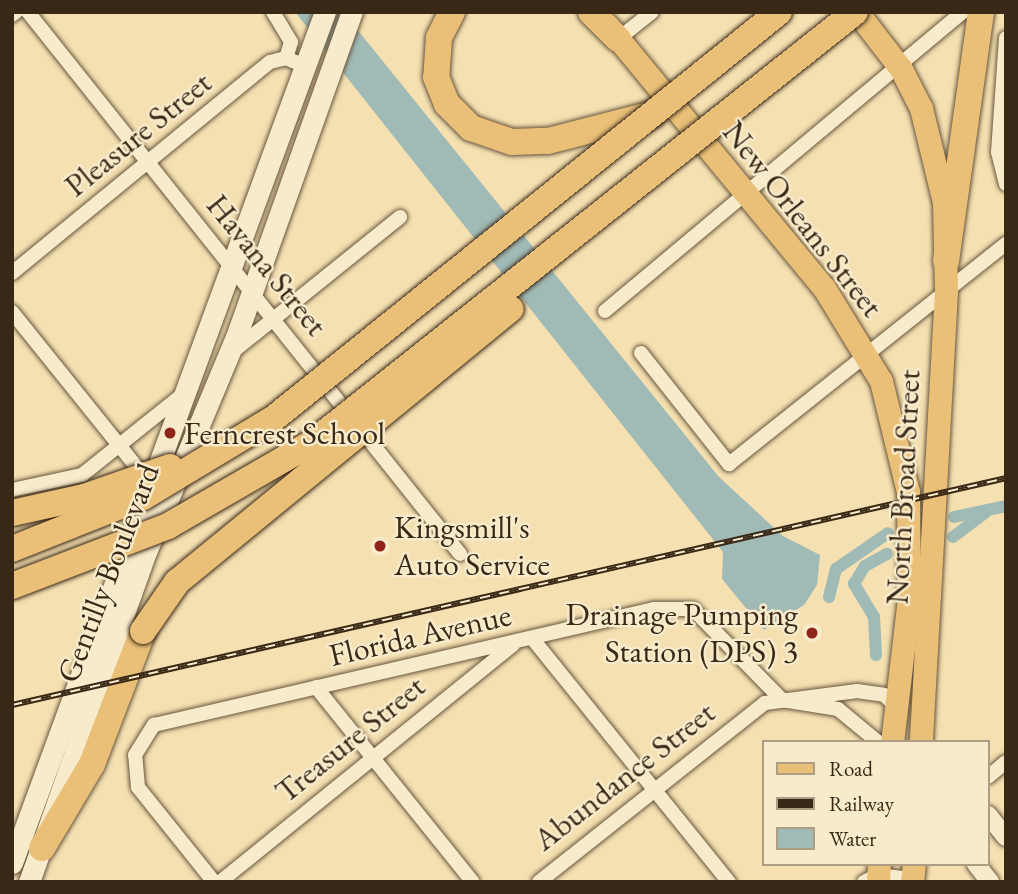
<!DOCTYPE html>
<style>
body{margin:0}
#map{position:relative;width:1018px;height:894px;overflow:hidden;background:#f4e0b1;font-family:"EB Garamond",serif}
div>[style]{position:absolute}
.water>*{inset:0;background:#a0bab6}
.canal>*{height:12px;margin:-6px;padding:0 6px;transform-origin:6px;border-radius:6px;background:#a0bab6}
.roads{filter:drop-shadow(0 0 2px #68563e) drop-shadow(0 0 2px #68563e)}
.minor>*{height:14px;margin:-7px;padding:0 7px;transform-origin:7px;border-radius:7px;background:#f8ebcc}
.tertiary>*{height:18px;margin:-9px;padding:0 9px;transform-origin:9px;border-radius:9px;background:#f8ebcc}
.secondary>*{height:21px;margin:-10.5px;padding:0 10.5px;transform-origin:10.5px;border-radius:10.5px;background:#f8ebcc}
.primary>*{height:23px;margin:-11.5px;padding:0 11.5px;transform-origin:11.5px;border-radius:11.5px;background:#eac078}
.motorway>*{height:26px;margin:-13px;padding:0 13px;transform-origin:13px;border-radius:13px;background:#eac078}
.rail>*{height:6px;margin-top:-3px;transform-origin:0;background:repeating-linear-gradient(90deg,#f8ebcc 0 10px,#3a2817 0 20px);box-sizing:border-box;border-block:2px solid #3a2817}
.bridges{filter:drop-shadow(0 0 2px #3a2817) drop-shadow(0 0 2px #3a2817)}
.motorway-bridge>*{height:26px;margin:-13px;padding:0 13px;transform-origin:13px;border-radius:13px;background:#eac078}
.dots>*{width:19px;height:19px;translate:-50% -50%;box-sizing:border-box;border:4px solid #f8ebcc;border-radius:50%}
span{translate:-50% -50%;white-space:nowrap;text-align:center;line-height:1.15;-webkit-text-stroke:5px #f8ebcc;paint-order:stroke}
.street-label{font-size:32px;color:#3a2817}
.poi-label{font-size:32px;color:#3a2817}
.left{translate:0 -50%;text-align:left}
.right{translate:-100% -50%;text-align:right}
.frame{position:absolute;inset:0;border:14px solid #3a2817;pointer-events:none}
.legend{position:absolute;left:762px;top:740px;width:228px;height:126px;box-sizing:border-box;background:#f8ebcc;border:2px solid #ac9d84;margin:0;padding:9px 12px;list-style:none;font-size:21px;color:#3a2817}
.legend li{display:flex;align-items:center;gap:14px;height:35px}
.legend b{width:35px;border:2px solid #ac9d84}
</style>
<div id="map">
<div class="water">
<div style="clip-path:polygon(295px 12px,343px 12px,719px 477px,783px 536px,820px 555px,817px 585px,804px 605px,764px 630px,722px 579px,723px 552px)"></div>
</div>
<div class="canal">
<div style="left:954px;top:517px;width:53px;rotate:-11.9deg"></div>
<div style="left:953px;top:537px;width:41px;rotate:-37.1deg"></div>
<div style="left:829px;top:597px;width:29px;rotate:-76deg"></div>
<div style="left:836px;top:569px;width:63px;rotate:-34.7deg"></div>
<div style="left:876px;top:655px;width:38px;rotate:-93deg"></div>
<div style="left:874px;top:617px;width:39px;rotate:-121deg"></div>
<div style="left:854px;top:584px;width:21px;rotate:-59deg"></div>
<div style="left:865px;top:566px;width:25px;rotate:-29deg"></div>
</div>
<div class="roads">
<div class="minor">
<div style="left:28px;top:12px;width:693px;rotate:51.44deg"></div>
<div style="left:273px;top:12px;width:35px;rotate:59deg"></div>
<div style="left:291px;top:42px;width:17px;rotate:107deg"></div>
<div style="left:12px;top:15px;width:5px;rotate:-37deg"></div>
<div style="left:1006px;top:38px;width:114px;rotate:94deg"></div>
<div style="left:998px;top:152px;width:33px;rotate:76deg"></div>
<div style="left:618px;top:39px;width:43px;rotate:-38.5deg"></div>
<div style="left:12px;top:273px;width:333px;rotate:-39.3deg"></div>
<div style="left:270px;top:62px;width:16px;rotate:-14deg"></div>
<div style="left:286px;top:58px;width:21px;rotate:23deg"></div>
<div style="left:605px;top:311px;width:466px;rotate:-39.9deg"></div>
<div style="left:12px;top:312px;width:216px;rotate:51.2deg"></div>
<div style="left:231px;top:353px;width:217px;rotate:-38.8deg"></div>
<div style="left:641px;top:353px;width:142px;rotate:51.6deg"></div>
<div style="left:729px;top:464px;width:354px;rotate:-38.5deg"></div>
<div style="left:12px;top:490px;width:72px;rotate:-12.1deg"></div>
<div style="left:82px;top:475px;width:129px;rotate:-38.7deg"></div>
<div style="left:532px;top:638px;width:314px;rotate:51.1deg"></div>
<div style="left:316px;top:687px;width:250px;rotate:51.2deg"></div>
<div style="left:988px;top:777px;width:23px;rotate:-40deg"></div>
<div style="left:214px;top:882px;width:122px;rotate:-128.7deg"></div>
<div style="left:138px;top:787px;width:32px;rotate:-95deg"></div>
<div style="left:135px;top:755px;width:36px;rotate:-58deg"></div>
<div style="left:154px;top:725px;width:513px;rotate:-13.06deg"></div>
<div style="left:654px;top:609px;width:39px"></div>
<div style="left:693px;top:609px;width:127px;rotate:45.6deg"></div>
<div style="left:782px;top:700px;width:57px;rotate:9.1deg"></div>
<div style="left:838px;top:709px;width:52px;rotate:39.5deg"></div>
<div style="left:220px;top:882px;width:377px;rotate:-39deg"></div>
<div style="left:539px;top:882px;width:288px;rotate:-38.4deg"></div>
<div style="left:765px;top:703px;width:93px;rotate:-7.4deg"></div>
<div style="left:857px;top:691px;width:27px;rotate:8deg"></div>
<div style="left:884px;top:695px;width:21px;rotate:43deg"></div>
<div style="left:864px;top:882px;width:16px;rotate:-27deg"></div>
<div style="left:878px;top:875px;width:34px;rotate:7deg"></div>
</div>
<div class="tertiary">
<div style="left:988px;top:815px;width:28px;rotate:51deg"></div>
<div style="left:976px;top:864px;width:23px;rotate:52deg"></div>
</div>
<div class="secondary">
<div style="left:12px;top:863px;width:907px;rotate:-69.81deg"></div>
<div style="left:29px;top:882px;width:350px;rotate:-70.5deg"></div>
<div style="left:146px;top:552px;width:233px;rotate:-67.3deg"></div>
<div style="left:236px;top:337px;width:345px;rotate:-70.4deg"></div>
</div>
<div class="primary">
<div style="left:857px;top:12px;width:72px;rotate:52.3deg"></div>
<div style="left:901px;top:69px;width:44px;rotate:62.9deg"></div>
<div style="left:921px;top:108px;width:97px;rotate:76.3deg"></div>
<div style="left:944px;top:202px;width:89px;rotate:88.7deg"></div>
<div style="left:946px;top:291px;width:452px;rotate:93.2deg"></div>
<div style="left:607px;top:25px;width:341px;rotate:50.5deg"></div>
<div style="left:824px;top:288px;width:109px;rotate:58.5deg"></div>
<div style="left:881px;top:381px;width:114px;rotate:76.3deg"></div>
<div style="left:908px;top:492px;width:106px;rotate:89.5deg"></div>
<div style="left:909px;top:598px;width:145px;rotate:96.7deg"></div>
<div style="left:878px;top:882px;width:18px;rotate:-87deg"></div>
<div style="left:912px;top:882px;width:18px;rotate:-84deg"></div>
</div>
<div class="motorway">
<div style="left:452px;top:12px;width:29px;rotate:117deg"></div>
<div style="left:439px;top:38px;width:39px;rotate:94deg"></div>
<div style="left:436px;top:77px;width:29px;rotate:68deg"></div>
<div style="left:447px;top:104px;width:34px;rotate:45deg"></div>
<div style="left:471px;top:128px;width:43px;rotate:18.9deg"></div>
<div style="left:512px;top:142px;width:36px;rotate:-2deg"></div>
<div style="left:548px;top:141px;width:108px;rotate:-14.4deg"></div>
<div style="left:591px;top:12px;width:38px;rotate:45deg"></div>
<div style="left:946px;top:261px;width:251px;rotate:-82deg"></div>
<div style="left:42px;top:848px;width:98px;rotate:-59.2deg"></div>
<div style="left:92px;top:764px;width:142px;rotate:-69deg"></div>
</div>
</div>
<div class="rail">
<div style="left:12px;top:705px;width:1020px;rotate:-12.86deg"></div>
</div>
<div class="bridges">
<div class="motorway-bridge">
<div style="left:12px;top:513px;width:74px;rotate:-12.5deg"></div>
<div style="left:84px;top:497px;width:91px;rotate:-19.2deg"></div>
<div style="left:12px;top:549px;width:141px;rotate:-21.7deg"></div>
<div style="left:143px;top:497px;width:152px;rotate:-31deg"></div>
<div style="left:273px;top:419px;width:649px;rotate:-38.81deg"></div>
<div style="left:12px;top:586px;width:167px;rotate:-21deg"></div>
<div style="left:168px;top:526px;width:166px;rotate:-30deg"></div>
<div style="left:312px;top:443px;width:693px;rotate:-38.44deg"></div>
<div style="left:143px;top:631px;width:60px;rotate:-55.2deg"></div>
<div style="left:177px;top:582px;width:431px;rotate:-39.3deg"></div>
</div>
</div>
<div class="dots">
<div style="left:170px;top:433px;background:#8f2418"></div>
<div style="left:380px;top:546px;background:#8f2418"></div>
<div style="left:812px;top:633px;background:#8f2418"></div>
</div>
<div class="street-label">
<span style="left:138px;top:134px;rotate:-39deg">Pleasure Street</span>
<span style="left:803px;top:219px;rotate:52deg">New Orleans Street</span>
<span style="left:267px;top:265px;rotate:51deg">Havana Street</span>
<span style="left:903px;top:487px;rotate:-87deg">North Broad Street</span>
<span style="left:108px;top:573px;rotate:-69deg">Gentilly Boulevard</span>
<span style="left:420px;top:635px;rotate:-13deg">Florida Avenue</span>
<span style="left:350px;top:739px;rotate:-39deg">Treasure Street</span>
<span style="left:624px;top:776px;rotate:-38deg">Abundance Street</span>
</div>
<div class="poi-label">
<span class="left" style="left:184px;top:433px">Ferncrest School</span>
<span class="left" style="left:394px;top:546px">Kingsmill's<br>Auto Service</span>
<span class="right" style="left:798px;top:633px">Drainage Pumping<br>Station (DPS) 3</span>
</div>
<div class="frame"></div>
<ul class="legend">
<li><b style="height:9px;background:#eac078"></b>Road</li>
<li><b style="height:9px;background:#3a2817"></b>Railway</li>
<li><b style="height:19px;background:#a0bab6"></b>Water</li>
</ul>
</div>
